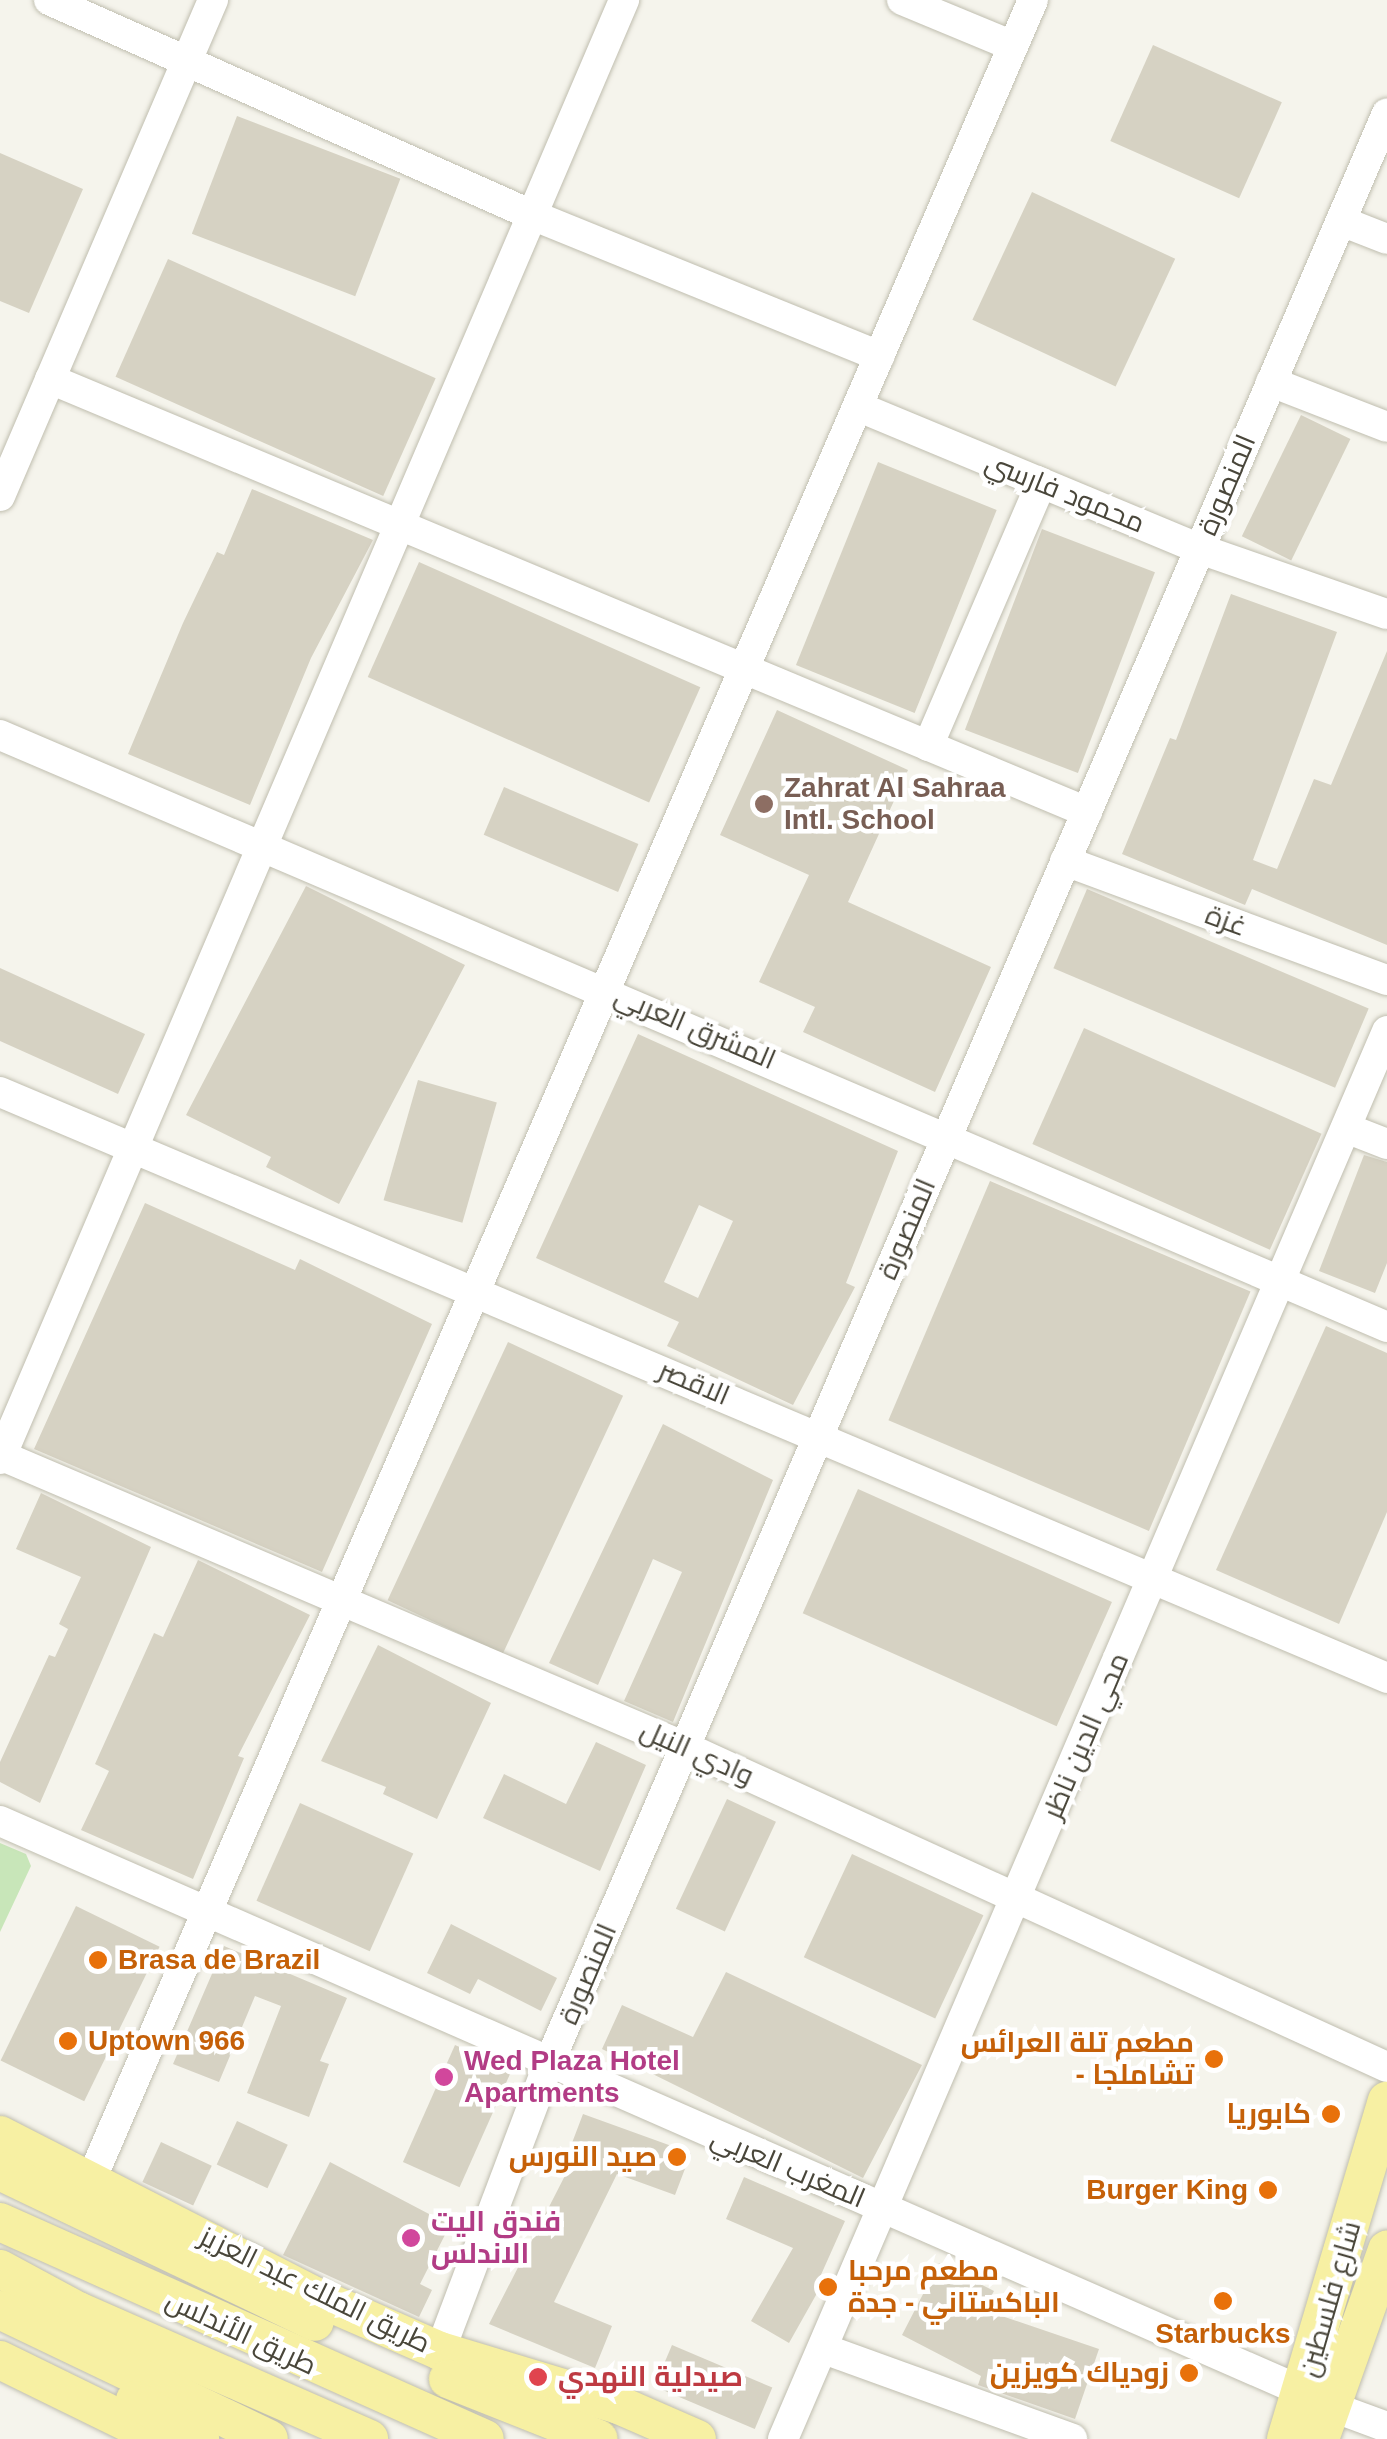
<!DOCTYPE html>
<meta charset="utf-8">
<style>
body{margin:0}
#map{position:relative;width:1387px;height:2439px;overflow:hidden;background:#f5f4ec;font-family:Arial,Cairo,sans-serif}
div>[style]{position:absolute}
.green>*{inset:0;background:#c8e6b9}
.building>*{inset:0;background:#d6d2c3;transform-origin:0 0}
.roads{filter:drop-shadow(0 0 2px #c0beaf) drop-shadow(0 0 2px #c0beaf)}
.minor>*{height:30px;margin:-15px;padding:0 15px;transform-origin:15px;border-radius:15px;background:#fff}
.major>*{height:38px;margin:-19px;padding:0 19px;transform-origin:19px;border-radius:19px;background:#f7f0a3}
.dots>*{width:28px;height:28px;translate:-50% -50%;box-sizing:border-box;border:5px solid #fff;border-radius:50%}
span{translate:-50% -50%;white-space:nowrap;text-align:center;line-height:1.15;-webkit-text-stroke:9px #fff;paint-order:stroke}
.street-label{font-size:28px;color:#49463a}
.education-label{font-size:28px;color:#785e54;font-weight:700}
.left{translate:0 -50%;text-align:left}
.food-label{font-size:28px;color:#c56008;font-weight:700}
.right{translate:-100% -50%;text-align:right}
.hotel-label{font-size:28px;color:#b23c85;font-weight:700}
.health-label{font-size:28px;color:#be3a42;font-weight:700}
</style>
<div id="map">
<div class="green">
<div style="clip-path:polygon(0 1843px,26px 1854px,31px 1866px,0 1932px)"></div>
</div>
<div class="building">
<div style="left:1153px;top:45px;width:141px;height:105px;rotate:24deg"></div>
<div style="left:237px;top:116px;width:175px;height:126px;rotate:21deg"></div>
<div style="clip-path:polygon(0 153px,83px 189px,29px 313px,0 301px)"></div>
<div style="left:1032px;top:192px;width:158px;height:141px;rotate:25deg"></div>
<div style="left:168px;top:259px;width:293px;height:129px;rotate:24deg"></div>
<div style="left:1301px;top:415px;width:55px;height:135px;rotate:26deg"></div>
<div style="left:878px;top:462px;width:128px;height:219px;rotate:22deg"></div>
<div style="clip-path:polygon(252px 489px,373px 540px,311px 658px,250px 805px,128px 754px,183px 623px,217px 552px,224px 555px)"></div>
<div style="left:1042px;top:529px;width:121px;height:215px;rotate:21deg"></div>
<div style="left:419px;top:562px;width:308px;height:126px;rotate:24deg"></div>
<div style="clip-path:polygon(1231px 594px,1337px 632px,1253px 860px,1277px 869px,1314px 779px,1331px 785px,1387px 651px,1387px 945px,1252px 889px,1245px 905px,1122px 854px,1170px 738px,1176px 740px)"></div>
<div style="clip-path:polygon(777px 710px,908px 770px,848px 902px,991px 967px,935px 1092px,803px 1032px,815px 1007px,759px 982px,809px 875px,720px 835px)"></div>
<div style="left:504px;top:787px;width:146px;height:52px;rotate:23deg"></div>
<div style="clip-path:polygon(306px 886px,465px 965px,339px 1204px,266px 1167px,271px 1157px,186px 1115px)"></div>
<div style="left:1087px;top:889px;width:306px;height:86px;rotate:23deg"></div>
<div style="clip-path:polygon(0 968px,145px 1034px,118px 1094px,0 1041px)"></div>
<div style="left:1084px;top:1028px;width:260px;height:127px;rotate:24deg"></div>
<div style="clip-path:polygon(evenodd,638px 1034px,898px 1151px,846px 1283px,855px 1287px,793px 1405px,667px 1346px,679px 1322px,536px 1258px,638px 1034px,699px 1205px,733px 1221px,698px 1298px,664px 1282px,699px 1205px)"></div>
<div style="left:418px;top:1080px;width:82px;height:125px;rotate:16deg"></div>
<div style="clip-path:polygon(1364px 1155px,1387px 1162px,1387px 1263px,1375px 1293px,1319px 1271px)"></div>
<div style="left:990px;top:1181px;width:283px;height:260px;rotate:23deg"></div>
<div style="clip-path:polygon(145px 1203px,295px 1270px,300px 1259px,432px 1324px,322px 1572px,34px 1449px)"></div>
<div style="clip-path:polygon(1326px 1326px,1387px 1353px,1387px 1512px,1339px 1624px,1216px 1570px)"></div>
<div style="left:508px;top:1342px;width:127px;height:285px;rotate:25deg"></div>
<div style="clip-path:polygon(663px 1424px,773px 1480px,673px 1722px,624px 1701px,682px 1572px,653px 1559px,598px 1685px,549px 1663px)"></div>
<div style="left:858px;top:1489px;width:278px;height:136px;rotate:24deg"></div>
<div style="clip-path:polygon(41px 1493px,151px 1547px,40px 1803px,0 1782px,0 1762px,49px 1655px,55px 1657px,68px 1629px,59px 1624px,81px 1577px,16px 1549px)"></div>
<div style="clip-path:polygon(198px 1560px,310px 1615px,238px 1756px,244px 1758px,193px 1879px,81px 1830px,109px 1771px,95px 1764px,154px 1633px,163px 1637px)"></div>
<div style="clip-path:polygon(378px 1645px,491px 1703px,437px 1819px,383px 1794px,386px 1787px,321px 1761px)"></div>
<div style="clip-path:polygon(596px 1742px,646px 1765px,600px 1871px,483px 1818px,504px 1774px,566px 1804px)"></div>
<div style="left:727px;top:1799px;width:54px;height:121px;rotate:25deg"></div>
<div style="left:300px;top:1803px;width:124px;height:107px;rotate:24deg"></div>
<div style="left:852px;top:1854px;width:145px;height:114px;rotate:25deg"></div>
<div style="left:76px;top:1906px;width:93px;height:172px;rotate:26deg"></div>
<div style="clip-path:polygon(451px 1924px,557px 1978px,541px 2011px,478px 1979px,470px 1994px,427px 1973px)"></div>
<div style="clip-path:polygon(224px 1946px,347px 1998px,320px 2061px,329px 2064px,309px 2117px,247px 2093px,281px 2006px,255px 1996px,219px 2082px,173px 2064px)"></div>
<div style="clip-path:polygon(726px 1972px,922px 2065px,863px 2178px,602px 2049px,622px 2005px,693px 2037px)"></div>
<div style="left:455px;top:2045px;width:62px;height:128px;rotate:24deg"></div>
<div style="clip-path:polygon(583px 2114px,691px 2153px,675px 2195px,617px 2174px,554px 2302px,612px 2326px,595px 2368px,489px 2324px,574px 2158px,567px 2156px)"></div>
<div style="left:237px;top:2121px;width:56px;height:48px;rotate:25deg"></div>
<div style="left:161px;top:2142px;width:56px;height:44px;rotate:25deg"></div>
<div style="clip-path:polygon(330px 2162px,450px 2225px,420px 2284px,432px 2290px,419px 2317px,283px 2255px)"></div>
<div style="clip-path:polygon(744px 2177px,845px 2221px,820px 2277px,825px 2279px,789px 2343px,751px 2321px,793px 2248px,726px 2219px)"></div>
<div style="clip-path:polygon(939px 2263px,994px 2291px,984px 2310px,1099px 2349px,1075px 2419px,978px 2385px,981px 2376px,902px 2335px)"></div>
<div style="left:672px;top:2345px;width:109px;height:45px;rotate:23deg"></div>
</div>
<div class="roads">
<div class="minor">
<div style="left:49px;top:0;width:529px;rotate:24deg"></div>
<div style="left:532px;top:215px;width:375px;rotate:22.1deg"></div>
<div style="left:902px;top:0;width:120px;rotate:22.5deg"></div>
<div style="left:1341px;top:221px;width:49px;rotate:21.4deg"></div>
<div style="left:50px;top:379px;width:1124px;rotate:22.66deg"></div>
<div style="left:1271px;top:382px;width:124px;rotate:21.2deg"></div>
<div style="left:859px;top:407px;width:369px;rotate:22.6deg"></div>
<div style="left:1200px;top:549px;width:198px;rotate:19.2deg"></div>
<div style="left:0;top:496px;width:540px;rotate:-66.76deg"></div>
<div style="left:0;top:735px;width:1508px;rotate:23.11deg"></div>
<div style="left:928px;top:746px;width:286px;rotate:-66.7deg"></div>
<div style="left:1065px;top:861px;width:343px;rotate:20.3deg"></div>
<div style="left:0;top:1092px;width:1506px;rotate:22.9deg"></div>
<div style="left:1346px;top:1128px;width:44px;rotate:21.3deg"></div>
<div style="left:0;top:1455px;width:745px;rotate:23.09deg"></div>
<div style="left:685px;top:1747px;width:771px;rotate:24.51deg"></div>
<div style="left:0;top:1459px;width:1587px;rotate:-66.84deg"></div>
<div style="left:0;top:1821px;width:1424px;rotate:23.65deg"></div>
<div style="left:91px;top:2180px;width:2375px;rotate:-66.63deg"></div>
<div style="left:824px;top:2349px;width:264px;rotate:19.9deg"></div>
<div style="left:440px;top:2351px;width:308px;rotate:-69.3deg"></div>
<div style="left:549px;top:2063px;width:2122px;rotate:-66.74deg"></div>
<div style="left:1330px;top:2406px;width:61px;rotate:20.2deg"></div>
<div style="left:783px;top:2439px;width:1532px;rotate:-66.78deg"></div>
</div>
<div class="major">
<div style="left:0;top:2135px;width:353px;rotate:27.1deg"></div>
<div style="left:314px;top:2296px;width:137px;rotate:23.6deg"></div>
<div style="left:440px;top:2351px;width:187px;rotate:16.8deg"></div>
<div style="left:619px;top:2405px;width:85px;rotate:23.6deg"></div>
<div style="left:0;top:2171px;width:349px;rotate:25.6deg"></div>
<div style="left:0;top:2222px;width:531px;rotate:24.1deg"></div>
<div style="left:0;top:2269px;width:89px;rotate:28.3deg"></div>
<div style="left:78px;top:2311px;width:318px;rotate:23.7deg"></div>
<div style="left:0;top:2310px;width:298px;rotate:25.6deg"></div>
<div style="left:0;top:2360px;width:179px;rotate:26.1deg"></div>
<div style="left:448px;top:2379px;width:162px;rotate:21.7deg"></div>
<div style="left:135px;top:2400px;width:76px;rotate:31deg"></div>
<div style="left:1286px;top:2439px;width:353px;rotate:-73.4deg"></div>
<div style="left:1320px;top:2439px;width:201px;rotate:-70.5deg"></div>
</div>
</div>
<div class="dots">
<div style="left:764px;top:804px;background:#8d6e63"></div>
<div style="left:98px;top:1960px;background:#e8710a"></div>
<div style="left:68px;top:2041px;background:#e8710a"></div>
<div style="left:1214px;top:2059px;background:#e8710a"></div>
<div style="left:444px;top:2077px;background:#d1479c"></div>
<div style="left:1331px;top:2114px;background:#e8710a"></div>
<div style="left:677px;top:2157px;background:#e8710a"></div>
<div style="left:1268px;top:2190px;background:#e8710a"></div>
<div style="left:411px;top:2238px;background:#d1479c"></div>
<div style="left:828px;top:2287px;background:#e8710a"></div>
<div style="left:1223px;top:2301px;background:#e8710a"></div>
<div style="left:1189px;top:2373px;background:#e8710a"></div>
<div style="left:538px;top:2377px;background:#e0444e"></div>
</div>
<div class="street-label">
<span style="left:1227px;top:485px;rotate:-67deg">المنصورة</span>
<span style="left:1065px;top:493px;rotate:22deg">محمود فارسي</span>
<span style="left:1226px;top:921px;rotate:20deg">غزة</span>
<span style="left:695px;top:1028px;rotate:23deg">المشرق العربي</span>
<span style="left:907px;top:1229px;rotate:-67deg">المنصورة</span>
<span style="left:694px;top:1383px;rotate:23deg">الاقصر</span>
<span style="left:1086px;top:1736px;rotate:-67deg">محي الدين ناظر</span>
<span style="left:697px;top:1753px;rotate:24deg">وادي النيل</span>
<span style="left:588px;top:1974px;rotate:-67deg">المنصورة</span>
<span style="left:788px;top:2168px;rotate:23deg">المغرب العربي</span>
<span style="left:315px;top:2290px;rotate:26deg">طريق الملك عبد العزيز</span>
<span style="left:1330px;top:2299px;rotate:-74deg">شارع فلسطين</span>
<span style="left:241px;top:2333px;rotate:25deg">طريق الأندلس</span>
</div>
<div class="education-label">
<span class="left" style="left:784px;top:804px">Zahrat Al Sahraa<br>Intl. School</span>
</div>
<div class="food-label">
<span class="left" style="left:118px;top:1960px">Brasa de Brazil</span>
<span class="left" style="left:88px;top:2041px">Uptown 966</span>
<span class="right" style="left:1194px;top:2059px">مطعم تلة العرائس<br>- تشاملجا</span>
<span class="right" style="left:1311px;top:2114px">كابوريا</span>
<span class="right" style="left:657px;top:2157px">صيد النورس</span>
<span class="right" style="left:1248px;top:2190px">Burger King</span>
<span class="left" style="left:848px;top:2287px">مطعم مرحبا<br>الباكستاني - جدة</span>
<span style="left:1223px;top:2334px">Starbucks</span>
<span class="right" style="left:1169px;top:2373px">زودياك كويزين</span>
</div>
<div class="hotel-label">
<span class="left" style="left:464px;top:2077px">Wed Plaza Hotel<br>Apartments</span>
<span class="left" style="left:431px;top:2238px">فندق اليت<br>الاندلس</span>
</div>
<div class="health-label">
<span class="left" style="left:558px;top:2377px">صيدلية النهدي</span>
</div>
</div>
